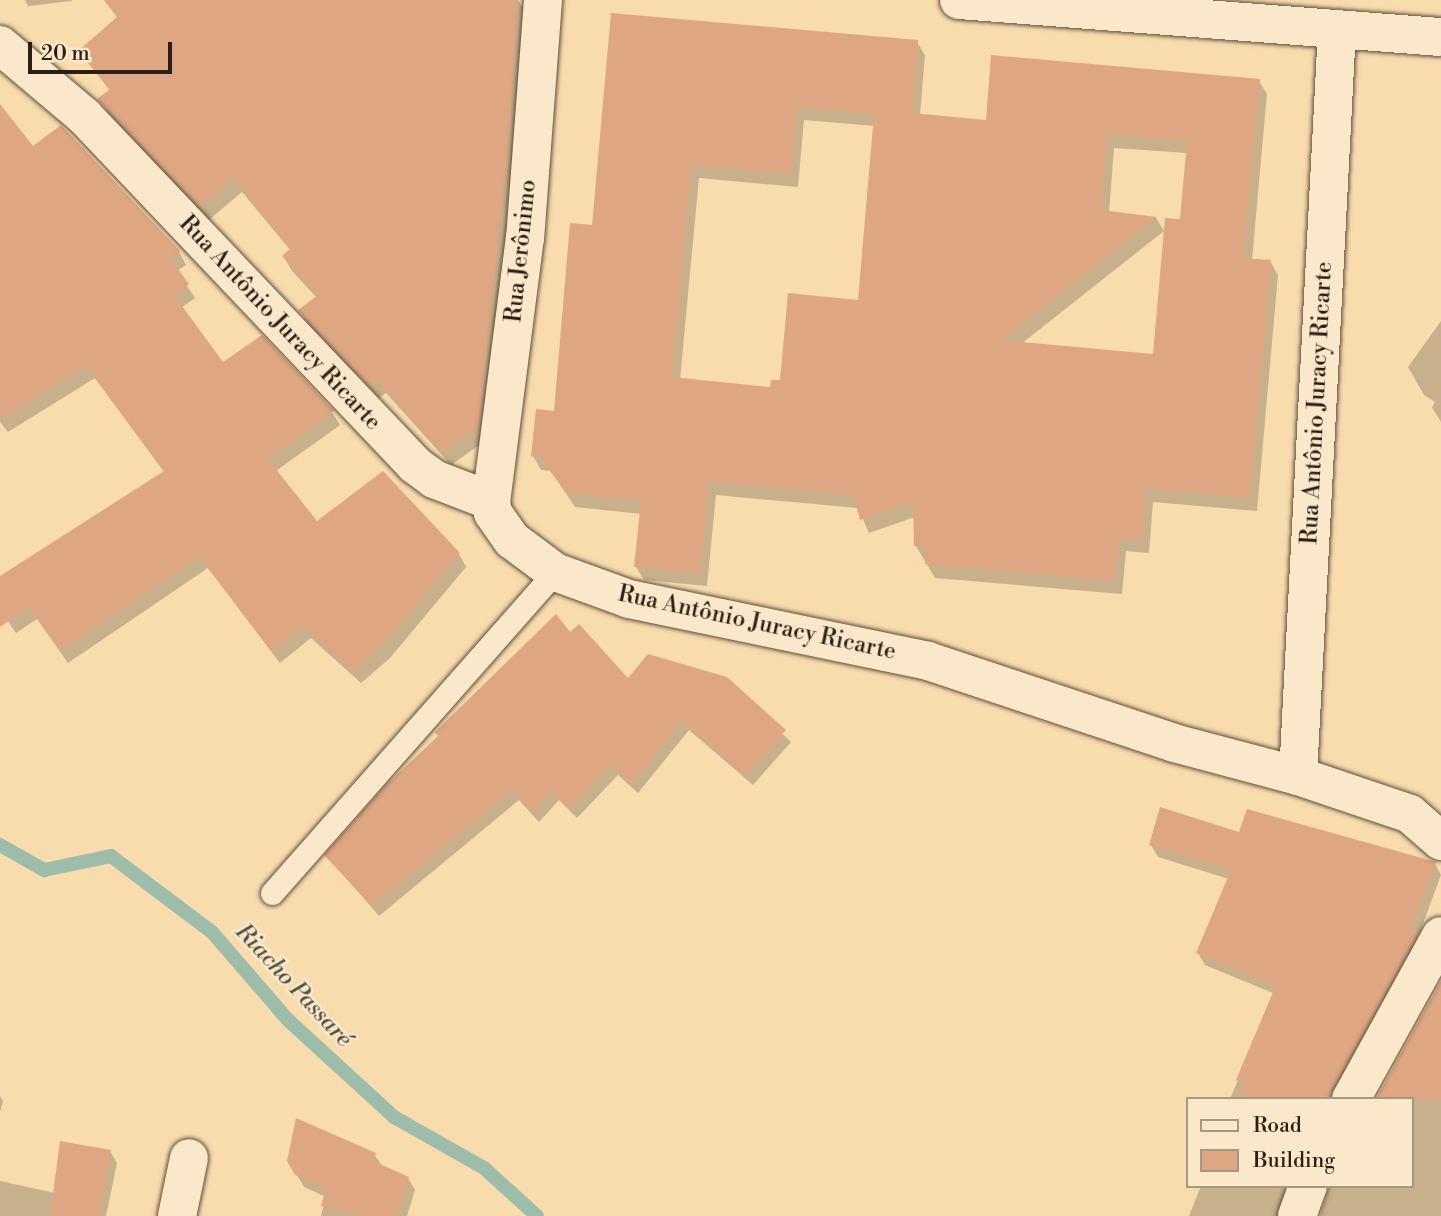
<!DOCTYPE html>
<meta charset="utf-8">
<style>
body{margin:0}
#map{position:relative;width:1441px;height:1216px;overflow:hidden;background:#f9dcae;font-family:"Libre Bodoni",serif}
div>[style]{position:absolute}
.shadow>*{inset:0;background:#0003}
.stream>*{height:14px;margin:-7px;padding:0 7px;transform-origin:7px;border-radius:7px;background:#9ebcaa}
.building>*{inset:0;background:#dfa683}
.roads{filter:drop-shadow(0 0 2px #5e4e3c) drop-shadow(0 0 2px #5e4e3c)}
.service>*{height:23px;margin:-11.5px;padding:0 11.5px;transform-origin:11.5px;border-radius:11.5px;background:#fbe8ca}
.minor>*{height:38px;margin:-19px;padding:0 19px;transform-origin:19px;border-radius:19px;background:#fbe8ca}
span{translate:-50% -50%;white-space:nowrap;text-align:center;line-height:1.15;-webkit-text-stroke:5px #fbe8ca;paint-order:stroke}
.street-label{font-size:23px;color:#2a1f16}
.water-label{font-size:24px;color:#4d4e42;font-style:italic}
.legend{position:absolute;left:1186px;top:1097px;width:228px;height:91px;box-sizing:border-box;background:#fbe8ca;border:2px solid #a79882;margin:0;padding:9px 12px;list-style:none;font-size:21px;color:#2a1f16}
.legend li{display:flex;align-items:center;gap:14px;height:35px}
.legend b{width:35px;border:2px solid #a79882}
.scale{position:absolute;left:28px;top:42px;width:144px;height:32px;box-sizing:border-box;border:4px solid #2a1f16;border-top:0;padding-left:9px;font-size:21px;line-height:24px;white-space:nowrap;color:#2a1f16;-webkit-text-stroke:5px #fbe8ca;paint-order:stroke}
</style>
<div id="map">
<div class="shadow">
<div style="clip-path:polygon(25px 0,72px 0,72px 1px,28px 6px)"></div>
<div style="clip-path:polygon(140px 0,518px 0,526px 13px,516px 152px,486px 440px,451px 465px,386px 393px,379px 398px,308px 324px,300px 310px,317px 298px,292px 271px,284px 257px,291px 251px,242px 192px,209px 220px,108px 113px,100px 99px,110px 91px,80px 51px)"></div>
<div style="clip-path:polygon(evenodd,613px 15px,917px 42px,925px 55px,920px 115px,987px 121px,1259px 81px,1267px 94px,1252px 260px,1270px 261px,1278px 275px,1257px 511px,1153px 502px,1149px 553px,1126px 551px,1122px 594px,935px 578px,916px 546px,915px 517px,869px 533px,858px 508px,716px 495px,707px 586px,644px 580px,636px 567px,641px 514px,575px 507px,551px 471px,541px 470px,533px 456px,556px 413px,593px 226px,613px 15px,804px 120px,875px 126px,860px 302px,772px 389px,680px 380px,699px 178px,798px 187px,804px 120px,613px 15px,1114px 148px,1187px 153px,1181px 221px,1155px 356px,1021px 344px,1164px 231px,1156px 218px,1109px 213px,1114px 148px)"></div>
<div style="clip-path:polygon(0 164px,179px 252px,186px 265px,177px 271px,195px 298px,181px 308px,222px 365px,332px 412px,340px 425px,276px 471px,317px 523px,459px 554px,466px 567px,390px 658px,361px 683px,311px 638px,280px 663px,208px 568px,68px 663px,37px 619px,16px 633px,0 609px,0 578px,164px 472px,95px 378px,8px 432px,0 422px)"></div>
<div style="clip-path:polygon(1441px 321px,1441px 422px,1432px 407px,1435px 402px,1424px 395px,1408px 367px)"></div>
<div style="clip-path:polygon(570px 634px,628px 680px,726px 679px,791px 742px,753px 785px,689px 730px,638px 793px,618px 775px,577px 818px,559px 800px,539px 822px,519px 800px,379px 916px,326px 855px)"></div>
<div style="clip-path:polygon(1240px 834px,1435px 864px,1441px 875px,1418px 937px,1424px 946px,1340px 1099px,1230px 1099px,1275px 994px,1205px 965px,1198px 953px,1229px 879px,1158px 857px,1151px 845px)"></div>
<div style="clip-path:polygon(1441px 985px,1441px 1216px,1320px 1216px,1329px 1186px,1411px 1186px,1411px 1099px)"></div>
<div style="clip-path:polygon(0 1096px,3px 1101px,0 1112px)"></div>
<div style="clip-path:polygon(110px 1151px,117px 1163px,106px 1216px,0 1216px,0 1181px,55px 1193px)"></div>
<div style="clip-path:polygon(374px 1154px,382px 1166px,408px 1178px,415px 1190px,407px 1216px,321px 1216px,326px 1197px,304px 1187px,289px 1161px)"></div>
<div style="clip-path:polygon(1201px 1186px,1299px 1186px,1285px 1216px,1189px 1216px)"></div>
</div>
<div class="stream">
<div style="left:0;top:845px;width:51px;rotate:29.6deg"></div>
<div style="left:44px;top:870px;width:68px;rotate:-11.8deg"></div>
<div style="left:111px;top:856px;width:126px;rotate:37deg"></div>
<div style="left:212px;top:932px;width:115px;rotate:49.2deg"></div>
<div style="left:287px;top:1019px;width:145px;rotate:42.5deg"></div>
<div style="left:394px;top:1117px;width:103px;rotate:29.5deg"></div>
<div style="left:484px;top:1168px;width:72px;rotate:42.2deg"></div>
</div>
<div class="building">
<div style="clip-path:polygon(104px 0,518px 0,509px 136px,479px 426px,442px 452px,376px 380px,369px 385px,298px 310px,318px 295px,282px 256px,290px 249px,233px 178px,200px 206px,97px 99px,110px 89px,78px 51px,117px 17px)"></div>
<div style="clip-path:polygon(evenodd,611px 13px,918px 40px,912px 113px,986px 120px,991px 55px,1260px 79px,1243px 258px,1271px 260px,1250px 498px,1146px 488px,1142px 540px,1119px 538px,1115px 581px,925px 564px,927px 548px,914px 546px,913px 502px,860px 520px,853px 495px,709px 481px,700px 573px,634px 567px,641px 501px,566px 493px,541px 458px,531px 456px,536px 409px,554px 411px,570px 223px,592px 225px,611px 13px,797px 107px,874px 114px,858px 300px,788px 293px,780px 380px,771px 380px,770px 387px,672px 377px,691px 165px,791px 174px,797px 107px,611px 13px,1107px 135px,1187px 141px,1180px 219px,1165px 218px,1153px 354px,1001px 340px,1157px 217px,1101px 210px,1107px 135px)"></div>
<div style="clip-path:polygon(0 104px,33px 146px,61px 125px,180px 251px,170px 258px,189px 284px,174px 295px,223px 362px,262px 335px,334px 411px,268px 459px,317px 521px,383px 471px,460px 553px,382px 645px,352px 671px,303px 626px,271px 651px,199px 556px,60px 651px,29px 607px,0 627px,0 576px,164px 471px,86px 366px,0 419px)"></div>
<div style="clip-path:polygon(556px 614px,570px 632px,579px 624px,628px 678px,648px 654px,727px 677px,786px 730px,746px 776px,682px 721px,632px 783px,611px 765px,570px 808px,552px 791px,532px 812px,512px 790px,372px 906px,324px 855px,385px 786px,438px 736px,435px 732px)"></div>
<div style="clip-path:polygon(1160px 807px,1239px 832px,1247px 809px,1436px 862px,1410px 929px,1418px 933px,1329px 1099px,1239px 1099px,1245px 1085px,1236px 1080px,1276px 985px,1196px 953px,1231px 870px,1149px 845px)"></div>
<div style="clip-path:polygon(1441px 981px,1441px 1099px,1376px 1099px)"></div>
<div style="clip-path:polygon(296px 1118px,376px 1153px,373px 1161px,409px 1177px,397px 1216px,368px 1216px,321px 1206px,326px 1189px,295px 1175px,287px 1161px)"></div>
<div style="clip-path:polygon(60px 1141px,111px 1150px,98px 1216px,50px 1216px)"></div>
</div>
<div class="roads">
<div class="service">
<div style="left:272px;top:893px;width:428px;rotate:-48.6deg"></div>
</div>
<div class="minor">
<div style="left:543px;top:0;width:238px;rotate:94.3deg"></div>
<div style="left:525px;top:237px;width:266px;rotate:97.3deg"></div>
<div style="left:491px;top:501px;width:12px;rotate:81deg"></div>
<div style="left:493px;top:513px;width:33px;rotate:55deg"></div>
<div style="left:512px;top:540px;width:54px;rotate:36.7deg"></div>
<div style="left:555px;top:572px;width:79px;rotate:20deg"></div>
<div style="left:629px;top:599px;width:305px;rotate:11.7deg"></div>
<div style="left:928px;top:661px;width:259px;rotate:18.4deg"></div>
<div style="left:1174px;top:743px;width:128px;rotate:14.9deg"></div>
<div style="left:1298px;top:776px;width:118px;rotate:18.7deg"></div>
<div style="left:1410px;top:814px;width:41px;rotate:41.1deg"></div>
<div style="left:959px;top:0;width:483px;rotate:4.4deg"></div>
<div style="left:0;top:45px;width:110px;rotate:40.2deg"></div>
<div style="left:84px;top:116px;width:481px;rotate:46.5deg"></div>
<div style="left:415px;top:465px;width:24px;rotate:36deg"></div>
<div style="left:434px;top:479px;width:61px;rotate:21.1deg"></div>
<div style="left:1298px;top:776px;width:748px;rotate:-87.01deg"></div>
<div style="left:1351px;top:1099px;width:186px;rotate:-61.1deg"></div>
<div style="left:177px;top:1216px;width:59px;rotate:-78.3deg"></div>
<div style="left:1297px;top:1216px;width:32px;rotate:-70deg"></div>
</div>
</div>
<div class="street-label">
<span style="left:521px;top:251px;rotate:-84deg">Rua Jerônimo</span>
<span style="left:280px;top:323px;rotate:47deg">Rua Antônio Juracy Ricarte</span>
<span style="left:1317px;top:403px;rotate:-87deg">Rua Antônio Juracy Ricarte</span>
<span style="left:757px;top:623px;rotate:12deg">Rua Antônio Juracy Ricarte</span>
</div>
<div class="water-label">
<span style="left:293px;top:986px;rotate:47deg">Riacho Passaré</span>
</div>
<ul class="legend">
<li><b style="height:9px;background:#fbe8ca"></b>Road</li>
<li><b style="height:19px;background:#dfa683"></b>Building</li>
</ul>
<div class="scale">20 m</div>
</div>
